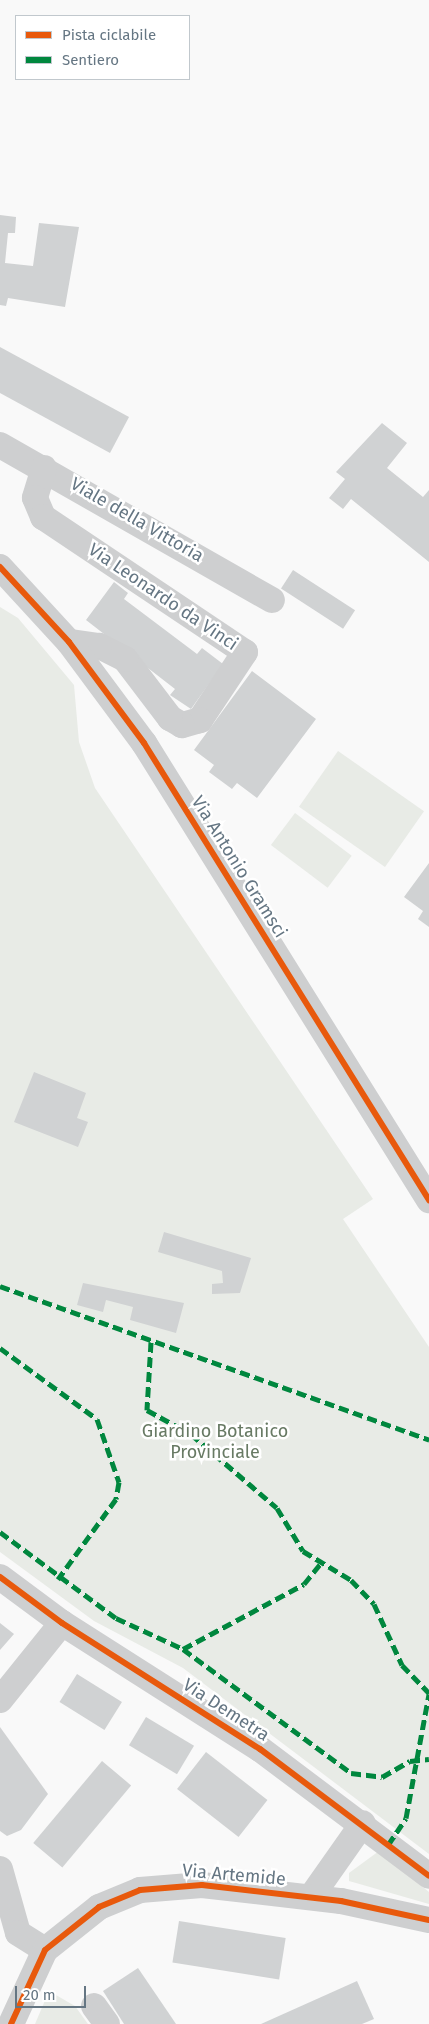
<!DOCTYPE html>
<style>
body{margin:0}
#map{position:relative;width:429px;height:2024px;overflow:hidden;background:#f9f9f9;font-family:"Fira Sans",sans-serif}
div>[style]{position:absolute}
.green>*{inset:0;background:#e8ebe6;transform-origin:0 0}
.building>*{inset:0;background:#d0d2d3;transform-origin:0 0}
.street>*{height:26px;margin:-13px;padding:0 13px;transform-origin:13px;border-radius:13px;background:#cecfd0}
.quiet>*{height:5px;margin-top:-2.5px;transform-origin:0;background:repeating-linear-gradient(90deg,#00873e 0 10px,transparent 0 15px)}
.cycleway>*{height:6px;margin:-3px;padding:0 3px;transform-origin:3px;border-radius:3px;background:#e8590c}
span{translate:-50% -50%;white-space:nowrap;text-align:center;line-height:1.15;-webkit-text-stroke:5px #fff;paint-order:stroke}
.street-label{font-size:18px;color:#657683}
.park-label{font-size:18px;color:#687a64}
.legend{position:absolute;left:15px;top:15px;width:175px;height:65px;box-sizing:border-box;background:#fff;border:1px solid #c1c8cd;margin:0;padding:6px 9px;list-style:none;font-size:15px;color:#657683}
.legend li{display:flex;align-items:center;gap:10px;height:25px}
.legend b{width:25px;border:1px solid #c1c8cd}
.scale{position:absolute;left:15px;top:1986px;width:71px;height:22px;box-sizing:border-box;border:2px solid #657683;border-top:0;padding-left:6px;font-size:15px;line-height:18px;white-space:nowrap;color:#657683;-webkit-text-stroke:4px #fff;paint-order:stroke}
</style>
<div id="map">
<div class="green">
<div style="clip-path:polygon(0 607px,18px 618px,74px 685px,79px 742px,95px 788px,373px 1199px,343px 1219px,429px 1347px,429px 1854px,183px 1668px,94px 1621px,0 1552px)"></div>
<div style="left:338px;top:751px;width:105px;height:68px;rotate:35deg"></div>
<div style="left:295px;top:813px;width:71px;height:40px;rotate:37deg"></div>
<div style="clip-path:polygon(379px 1851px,429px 1892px,429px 1904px,349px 1881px,349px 1873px)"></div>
<div style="clip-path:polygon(49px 1991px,75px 2006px,88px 2024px,35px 2024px)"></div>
</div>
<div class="building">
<div style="clip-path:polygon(0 215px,16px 217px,15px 233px,8px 233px,5px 263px,33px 266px,39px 223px,79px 227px,65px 307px,8px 298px,6px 306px,0 305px)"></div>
<div style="clip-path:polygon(0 347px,129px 417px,110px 453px,0 393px)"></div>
<div style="clip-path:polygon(382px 423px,407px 443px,387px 468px,423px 497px,429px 490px,429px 562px,351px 499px,343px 509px,329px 498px,345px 479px,336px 472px)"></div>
<div style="left:293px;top:570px;width:74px;height:22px;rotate:33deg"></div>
<div style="clip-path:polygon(114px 582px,128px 593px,124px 599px,197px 654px,202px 648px,223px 664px,191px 709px,170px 695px,175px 689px,86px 620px)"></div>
<div style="clip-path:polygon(252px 671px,316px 719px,257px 798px,237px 783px,232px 789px,209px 772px,214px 765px,194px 750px)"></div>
<div style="clip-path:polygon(429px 863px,429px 927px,418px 919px,423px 911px,404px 897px)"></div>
<div style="clip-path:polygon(34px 1072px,86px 1093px,77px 1118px,88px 1122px,78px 1147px,14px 1122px)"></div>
<div style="clip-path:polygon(164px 1232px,251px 1258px,240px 1293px,212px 1294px,212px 1284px,223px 1283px,222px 1271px,158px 1252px)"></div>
<div style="clip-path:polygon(83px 1283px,184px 1303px,176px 1333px,130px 1320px,133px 1307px,106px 1300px,103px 1312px,77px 1305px)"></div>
<div style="clip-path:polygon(0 1623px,14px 1634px,0 1650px)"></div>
<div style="left:77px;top:1674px;width:53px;height:33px;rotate:32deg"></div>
<div style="left:146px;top:1717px;width:56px;height:33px;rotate:31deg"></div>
<div style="clip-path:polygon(0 1727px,48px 1794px,21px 1830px,7px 1836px,0 1831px)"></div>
<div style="left:206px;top:1752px;width:78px;height:47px;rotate:38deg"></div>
<div style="left:102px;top:1761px;width:38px;height:107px;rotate:40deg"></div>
<div style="left:179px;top:1921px;width:108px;height:42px;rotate:9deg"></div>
<div style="clip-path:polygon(138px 1968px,172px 2018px,176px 2024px,124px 2024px,103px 1991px)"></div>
<div style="clip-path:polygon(357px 1981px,374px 2019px,362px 2024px,261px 2024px)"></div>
</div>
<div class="street">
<div style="left:0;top:445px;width:313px;rotate:29.7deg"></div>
<div style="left:44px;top:468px;width:31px;rotate:107deg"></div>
<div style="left:35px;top:498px;width:21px;rotate:67deg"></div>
<div style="left:43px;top:517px;width:243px;rotate:33.8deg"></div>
<div style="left:245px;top:652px;width:82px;rotate:123.5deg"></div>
<div style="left:200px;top:720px;width:19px;rotate:164deg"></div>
<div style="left:182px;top:725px;width:14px;rotate:-150deg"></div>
<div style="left:170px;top:718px;width:74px;rotate:-127.3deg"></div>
<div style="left:125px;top:659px;width:29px;rotate:-153deg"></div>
<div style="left:99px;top:646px;width:30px;rotate:-172deg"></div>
<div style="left:0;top:567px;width:102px;rotate:47.4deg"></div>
<div style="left:69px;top:642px;width:126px;rotate:53.4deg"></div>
<div style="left:144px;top:743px;width:539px;rotate:58.05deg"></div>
<div style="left:0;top:1577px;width:77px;rotate:36.6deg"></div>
<div style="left:62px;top:1623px;width:235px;rotate:32.5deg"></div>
<div style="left:260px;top:1749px;width:211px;rotate:36.9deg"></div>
<div style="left:0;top:1700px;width:99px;rotate:-51.2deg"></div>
<div style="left:0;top:1869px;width:66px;rotate:74.3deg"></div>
<div style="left:18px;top:1933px;width:32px;rotate:32deg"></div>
<div style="left:311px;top:1897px;width:90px;rotate:-54.9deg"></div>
<div style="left:94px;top:2006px;width:22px;rotate:54deg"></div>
<div style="left:11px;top:2024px;width:81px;rotate:-65.3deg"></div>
<div style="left:45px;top:1950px;width:69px;rotate:-38.5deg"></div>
<div style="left:99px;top:1907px;width:44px;rotate:-22.5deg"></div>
<div style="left:140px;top:1890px;width:62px;rotate:-4.6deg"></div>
<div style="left:202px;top:1885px;width:140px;rotate:6.6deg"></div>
<div style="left:341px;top:1901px;width:90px;rotate:12.2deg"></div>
</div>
<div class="quiet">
<div style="left:0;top:1286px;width:456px;rotate:19.7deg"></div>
<div style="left:151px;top:1342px;width:68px;rotate:93.4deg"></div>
<div style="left:147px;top:1410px;width:50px;rotate:28.6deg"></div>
<div style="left:191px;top:1434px;width:113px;rotate:40.7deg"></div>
<div style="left:277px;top:1508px;width:50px;rotate:58.8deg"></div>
<div style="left:303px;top:1551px;width:56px;rotate:31.1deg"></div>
<div style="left:351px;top:1580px;width:33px;rotate:46deg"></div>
<div style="left:374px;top:1604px;width:67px;rotate:65.3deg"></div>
<div style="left:402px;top:1665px;width:39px;rotate:46deg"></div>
<div style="left:0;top:1348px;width:120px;rotate:36.2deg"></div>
<div style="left:97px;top:1419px;width:67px;rotate:70.8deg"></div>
<div style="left:119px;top:1482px;width:17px;rotate:100deg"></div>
<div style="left:116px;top:1499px;width:99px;rotate:125.9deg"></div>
<div style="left:0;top:1532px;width:144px;rotate:36.6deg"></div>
<div style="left:116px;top:1618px;width:74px;rotate:24.8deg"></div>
<div style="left:183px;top:1649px;width:209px;rotate:36.4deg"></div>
<div style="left:351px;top:1773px;width:31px;rotate:7deg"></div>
<div style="left:382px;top:1777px;width:32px;rotate:-30deg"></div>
<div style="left:410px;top:1761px;width:19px;rotate:-6deg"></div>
<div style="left:183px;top:1649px;width:137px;rotate:-28.2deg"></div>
<div style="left:304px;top:1584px;width:27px;rotate:-51deg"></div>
<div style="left:388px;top:1845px;width:32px;rotate:-56deg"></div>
<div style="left:406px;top:1818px;width:126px;rotate:-79.5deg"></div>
</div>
<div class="cycleway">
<div style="left:0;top:567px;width:102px;rotate:47.4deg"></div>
<div style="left:69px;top:642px;width:126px;rotate:53.4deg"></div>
<div style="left:144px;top:743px;width:539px;rotate:58.05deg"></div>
<div style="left:0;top:1577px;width:77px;rotate:36.6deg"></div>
<div style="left:62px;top:1623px;width:235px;rotate:32.5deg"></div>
<div style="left:260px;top:1749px;width:211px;rotate:36.9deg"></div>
<div style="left:11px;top:2024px;width:81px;rotate:-65.3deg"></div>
<div style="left:45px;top:1950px;width:69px;rotate:-38.5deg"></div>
<div style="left:99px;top:1907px;width:44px;rotate:-22.5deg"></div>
<div style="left:140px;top:1890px;width:62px;rotate:-4.6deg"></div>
<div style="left:202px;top:1885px;width:140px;rotate:6.6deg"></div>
<div style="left:341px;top:1901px;width:90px;rotate:12.2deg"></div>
</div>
<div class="street-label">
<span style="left:137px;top:520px;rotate:30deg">Viale della Vittoria</span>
<span style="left:163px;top:597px;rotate:34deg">Via Leonardo da Vinci</span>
<span style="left:239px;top:867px;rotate:58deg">Via Antonio Gramsci</span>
<span style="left:226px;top:1710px;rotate:33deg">Via Demetra</span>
<span style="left:234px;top:1875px;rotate:5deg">Via Artemide</span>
</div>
<div class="park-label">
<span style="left:215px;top:1442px">Giardino Botanico<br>Provinciale</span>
</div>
<ul class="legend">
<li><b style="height:6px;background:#e8590c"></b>Pista ciclabile</li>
<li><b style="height:6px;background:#00873e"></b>Sentiero</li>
</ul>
<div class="scale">20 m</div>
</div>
